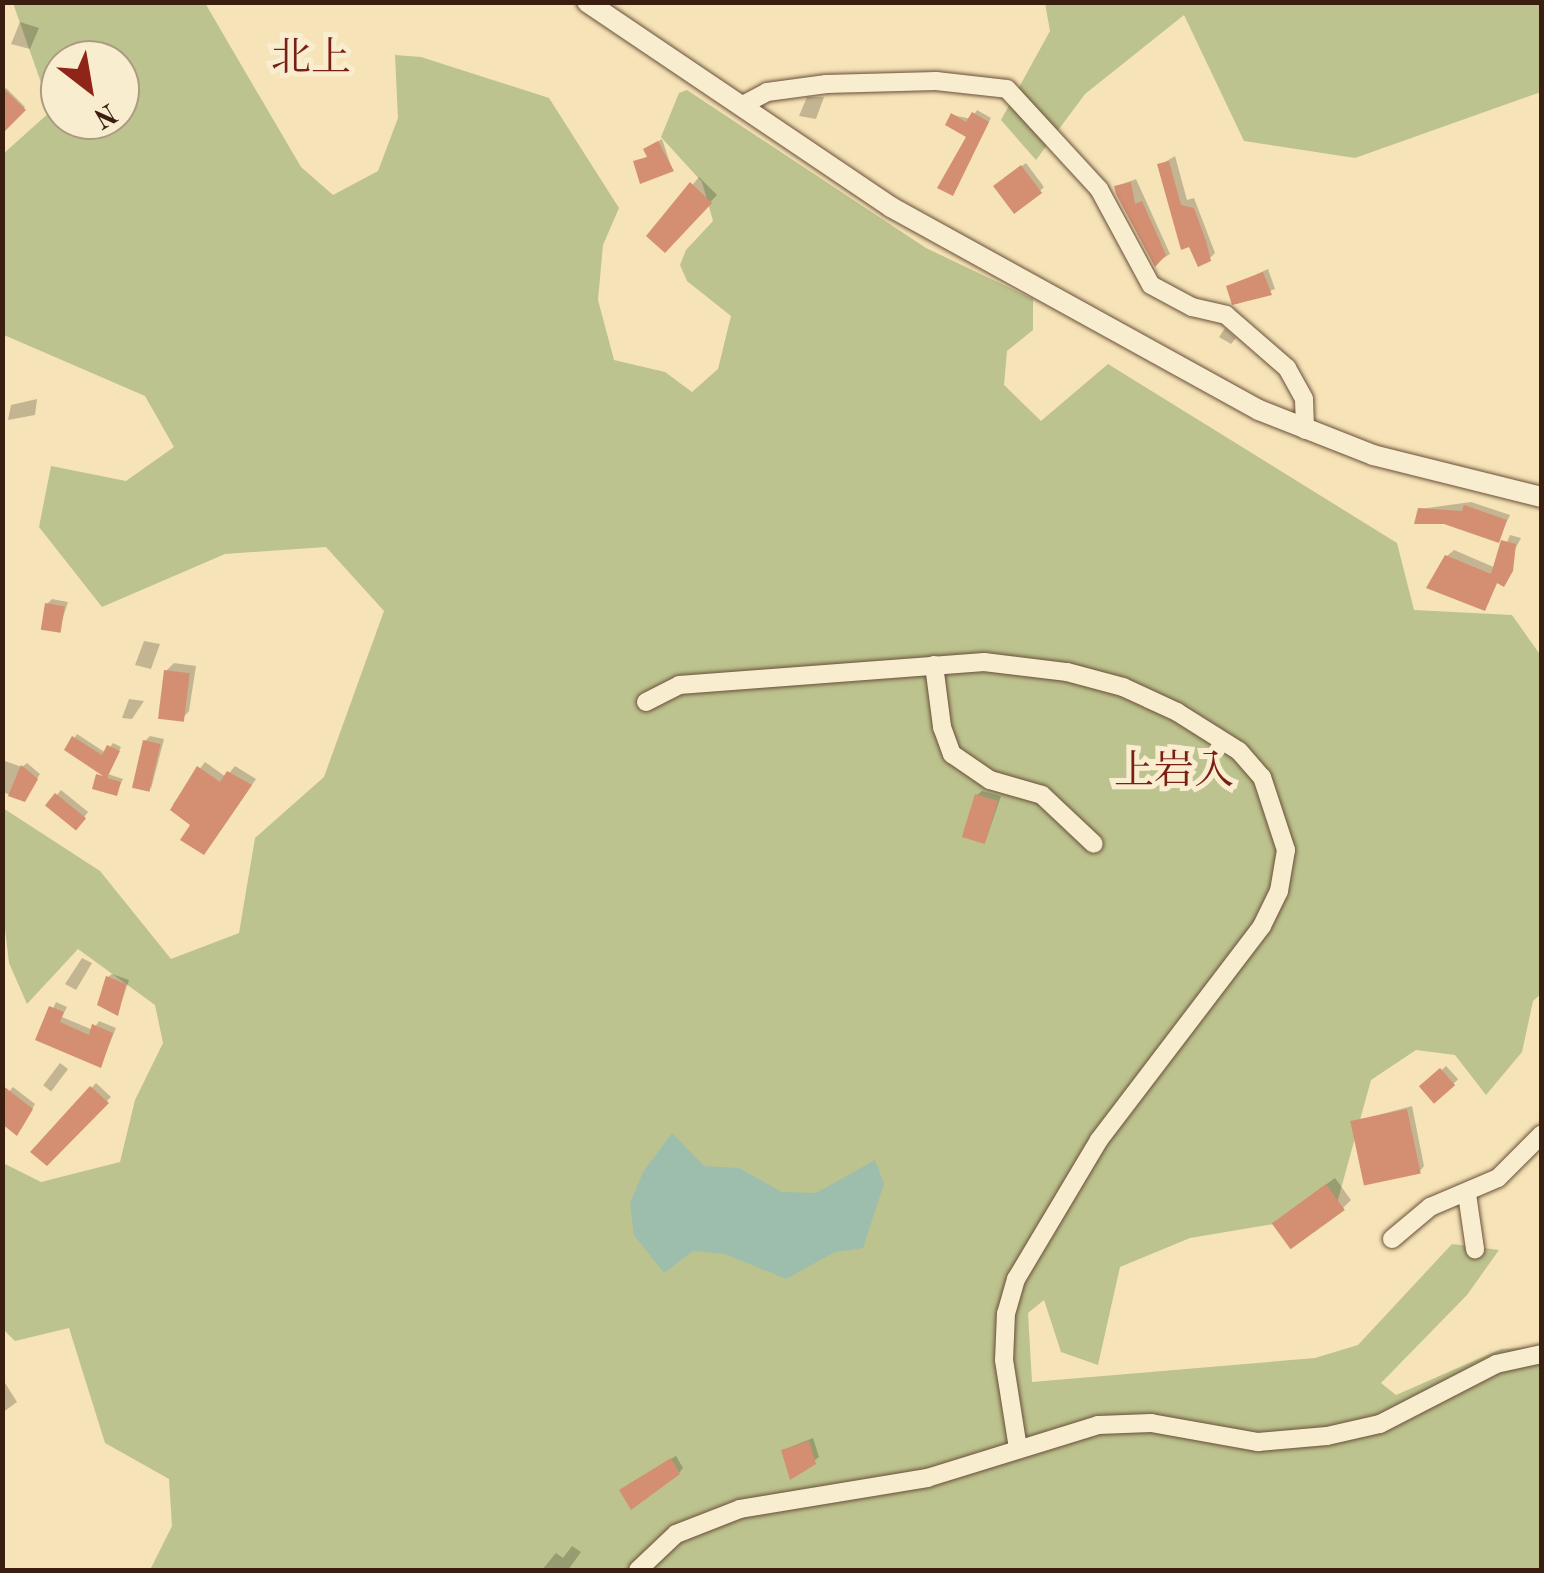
<!DOCTYPE html>
<meta charset="utf-8">
<style>
body{margin:0}
#map{position:relative;width:1544px;height:1573px;overflow:hidden;background:#f6e3b7;font-family:"Old Standard TT","Noto Serif JP",serif}
div>[style]{position:absolute}
.green>*{inset:0;background:#bdc38e}
.water>*{inset:0;background:#9dbead}
.shadow>*{inset:0;background:#0003;transform-origin:0 0}
.building>*{inset:0;background:#d48f72;transform-origin:0 0}
.roads{filter:drop-shadow(0 0 2px #694f39) drop-shadow(0 0 2px #694f39)}
.minor>*{height:18px;margin:-9px;padding:0 9px;transform-origin:9px;border-radius:9px;background:#f9edd0}
.tertiary>*{height:20px;margin:-10px;padding:0 10px;transform-origin:10px;border-radius:10px;background:#f9edd0}
span{translate:-50% -50%;white-space:nowrap;text-align:center;line-height:1.15;-webkit-text-stroke:10px #f9edd0;paint-order:stroke}
.neighbourhood-label{font-size:40px;color:#7a1f14}
.frame{position:absolute;inset:0;border:5px solid #3a1e0f;pointer-events:none}
.north{position:absolute;left:40px;top:40px;width:100px;height:100px;box-sizing:border-box;background:#f9edd0;border:2px solid #ad9a83;border-radius:50%;rotate:149deg;font-size:28px;font-weight:700;line-height:40px;text-align:center;color:#3a1e0f}
.north::after{content:'';display:block;margin:auto;width:35px;height:45px;background:#8f2418;clip-path:polygon(50% 0,100% 100%,50% 72%,0 100%)}
</style>
<div id="map">
<div class="green">
<div style="clip-path:polygon(evenodd,13px 3px,205px 3px,301px 167px,333px 195px,378px 171px,398px 118px,395px 55px,421px 57px,549px 98px,619px 208px,603px 245px,598px 300px,614px 360px,665px 372px,692px 392px,718px 369px,731px 316px,687px 281px,680px 265px,686px 250px,713px 221px,702px 182px,661px 137px,679px 93px,687px 90px,926px 248px,1033px 299px,1033px 330px,1007px 351px,1004px 385px,1041px 421px,1108px 364px,1397px 543px,1414px 610px,1512px 615px,1541px 656px,1541px 994px,1533px 1001px,1522px 1052px,1486px 1095px,1455px 1055px,1416px 1050px,1371px 1080px,1334px 1214px,1190px 1238px,1120px 1267px,1098px 1365px,1061px 1352px,1044px 1300px,1028px 1313px,1032px 1382px,1315px 1358px,1358px 1345px,1452px 1244px,1499px 1250px,1467px 1295px,1381px 1383px,1396px 1395px,1501px 1349px,1541px 1347px,1541px 1570px,150px 1570px,172px 1526px,169px 1479px,105px 1443px,69px 1328px,15px 1341px,3px 1329px,3px 1163px,41px 1182px,120px 1162px,135px 1100px,163px 1043px,155px 1005px,78px 949px,27px 1004px,9px 963px,3px 912px,3px 808px,100px 871px,171px 959px,239px 933px,255px 838px,324px 777px,384px 611px,326px 547px,225px 554px,102px 607px,39px 527px,51px 466px,126px 481px,174px 447px,145px 396px,4px 335px,3px 154px,51px 111px,13px 3px,60px 60px,120px 60px,120px 120px,60px 120px,60px 60px)"></div>
<div style="clip-path:polygon(1045px 3px,1541px 3px,1541px 92px,1355px 158px,1244px 141px,1184px 15px,1085px 94px,1036px 160px,1001px 120px,1050px 31px)"></div>
</div>
<div class="water">
<div style="clip-path:polygon(672px 1133px,704px 1166px,739px 1168px,782px 1192px,816px 1193px,875px 1160px,884px 1184px,863px 1248px,835px 1252px,786px 1279px,725px 1254px,693px 1251px,664px 1273px,634px 1235px,630px 1203px,643px 1172px)"></div>
</div>
<div class="shadow">
<div style="clip-path:polygon(20px 22px,39px 28px,30px 49px,11px 44px)"></div>
<div style="clip-path:polygon(6px 88px,25px 107px,2px 126px,2px 92px)"></div>
<div style="clip-path:polygon(807px 97px,824px 97px,816px 119px,799px 116px)"></div>
<div style="clip-path:polygon(977px 110px,991px 118px,953px 193px,969px 136px,953px 115px,971px 119px)"></div>
<div style="clip-path:polygon(662px 139px,672px 169px,636px 162px,649px 156px,650px 146px)"></div>
<div style="clip-path:polygon(1175px 156px,1187px 200px,1194px 198px,1215px 253px,1209px 259px,1190px 244px,1160px 165px)"></div>
<div style="clip-path:polygon(1026px 163px,1044px 187px,1040px 191px,1000px 182px)"></div>
<div style="clip-path:polygon(699px 177px,717px 195px,664px 250px,649px 236px)"></div>
<div style="clip-path:polygon(1136px 179px,1170px 254px,1156px 263px,1117px 186px)"></div>
<div style="clip-path:polygon(1268px 269px,1275px 289px,1237px 304px,1229px 287px)"></div>
<div style="clip-path:polygon(1225px 328px,1236px 338px,1231px 344px,1219px 337px)"></div>
<div style="clip-path:polygon(37px 399px,35px 415px,8px 420px,11px 405px)"></div>
<div style="clip-path:polygon(1471px 502px,1510px 515px,1498px 540px,1420px 509px)"></div>
<div style="clip-path:polygon(1510px 535px,1521px 538px,1484px 608px,1447px 556px,1454px 550px,1496px 568px)"></div>
<div style="clip-path:polygon(52px 599px,68px 602px,59px 630px,47px 604px)"></div>
<div style="clip-path:polygon(144px 641px,160px 644px,151px 669px,135px 665px)"></div>
<div style="clip-path:polygon(174px 663px,196px 666px,189px 711px,182px 719px,166px 671px)"></div>
<div style="clip-path:polygon(129px 699px,144px 701px,132px 719px,122px 718px)"></div>
<div style="clip-path:polygon(77px 734px,106px 753px,113px 743px,121px 747px,108px 774px,123px 779px,116px 793px,102px 773px,67px 749px)"></div>
<div style="clip-path:polygon(150px 736px,164px 739px,151px 789px,145px 741px)"></div>
<div style="clip-path:polygon(2px 760px,22px 767px,27px 763px,40px 774px,24px 799px,2px 792px)"></div>
<div style="clip-path:polygon(205px 762px,226px 777px,235px 766px,256px 779px,210px 846px,173px 804px)"></div>
<div style="left:61px;top:790px;width:35px;height:19px;rotate:39deg"></div>
<div style="clip-path:polygon(982px 791px,1001px 796px,986px 840px,977px 795px)"></div>
<div style="clip-path:polygon(82px 958px,92px 963px,76px 990px,65px 984px)"></div>
<div style="clip-path:polygon(112px 974px,129px 980px,118px 1013px,108px 977px)"></div>
<div style="clip-path:polygon(56px 1002px,67px 1007px,62px 1017px,93px 1030px,99px 1021px,116px 1028px,101px 1065px,38px 1039px)"></div>
<div style="left:60px;top:1063px;width:10px;height:28px;rotate:37deg"></div>
<div style="left:1446px;top:1066px;width:18px;height:31px;rotate:47deg"></div>
<div style="clip-path:polygon(96px 1083px,111px 1097px,46px 1163px,34px 1152px)"></div>
<div style="clip-path:polygon(13px 1087px,35px 1104px,21px 1129px,3px 1098px)"></div>
<div style="clip-path:polygon(1412px 1106px,1424px 1166px,1420px 1171px,1352px 1122px)"></div>
<div style="clip-path:polygon(1335px 1178px,1351px 1200px,1343px 1208px,1283px 1216px)"></div>
<div style="clip-path:polygon(2px 1378px,17px 1402px,2px 1413px)"></div>
<div style="clip-path:polygon(813px 1438px,819px 1457px,792px 1477px,783px 1450px)"></div>
<div style="clip-path:polygon(676px 1456px,683px 1468px,679px 1473px,626px 1486px)"></div>
<div style="clip-path:polygon(572px 1546px,581px 1552px,568px 1570px,542px 1570px,556px 1553px,563px 1558px)"></div>
</div>
<div class="building">
<div style="clip-path:polygon(2px 87px,26px 110px,2px 134px)"></div>
<div style="clip-path:polygon(972px 112px,989px 122px,953px 196px,937px 188px,966px 137px,945px 125px,951px 113px,966px 122px)"></div>
<div style="clip-path:polygon(658px 141px,674px 171px,640px 184px,633px 161px,647px 157px,643px 149px)"></div>
<div style="clip-path:polygon(1169px 161px,1181px 205px,1194px 208px,1206px 241px,1211px 261px,1198px 267px,1189px 247px,1181px 250px,1157px 164px)"></div>
<div style="left:1021px;top:165px;width:35px;height:35px;rotate:53deg"></div>
<div style="clip-path:polygon(690px 182px,712px 203px,665px 253px,646px 236px)"></div>
<div style="clip-path:polygon(1131px 182px,1135px 204px,1142px 201px,1166px 255px,1155px 267px,1116px 194px,1114px 186px)"></div>
<div style="clip-path:polygon(1263px 272px,1272px 295px,1232px 305px,1226px 286px)"></div>
<div style="clip-path:polygon(1464px 505px,1507px 520px,1499px 543px,1444px 524px,1414px 524px,1418px 508px,1462px 511px)"></div>
<div style="clip-path:polygon(1501px 540px,1516px 544px,1513px 571px,1504px 587px,1497px 583px,1485px 611px,1426px 588px,1445px 555px,1491px 574px)"></div>
<div style="left:45px;top:603px;width:20px;height:27px;rotate:9deg"></div>
<div style="left:164px;top:670px;width:26px;height:49px;rotate:7deg"></div>
<div style="clip-path:polygon(72px 736px,102px 755px,107px 745px,120px 751px,107px 778px,121px 782px,117px 796px,92px 789px,96px 774px,103px 776px,64px 750px)"></div>
<div style="left:143px;top:740px;width:18px;height:49px;rotate:13deg"></div>
<div style="clip-path:polygon(21px 765px,38px 779px,25px 802px,8px 796px)"></div>
<div style="clip-path:polygon(197px 766px,220px 782px,227px 771px,252px 785px,204px 855px,180px 840px,190px 825px,170px 810px)"></div>
<div style="left:55px;top:793px;width:40px;height:16px;rotate:39deg"></div>
<div style="left:975px;top:794px;width:24px;height:45px;rotate:17deg"></div>
<div style="clip-path:polygon(106px 976px,126px 984px,118px 1016px,97px 1005px)"></div>
<div style="clip-path:polygon(49px 1006px,64px 1012px,60px 1022px,89px 1035px,92px 1024px,113px 1033px,101px 1068px,35px 1040px)"></div>
<div style="left:1440px;top:1068px;width:23px;height:28px;rotate:49deg"></div>
<div style="clip-path:polygon(2px 1085px,33px 1109px,17px 1136px,2px 1124px)"></div>
<div style="clip-path:polygon(90px 1086px,109px 1103px,47px 1166px,30px 1152px)"></div>
<div style="left:1407px;top:1109px;width:66px;height:58px;rotate:78deg"></div>
<div style="left:1326px;top:1184px;width:32px;height:67px;rotate:54deg"></div>
<div style="clip-path:polygon(809px 1441px,816px 1464px,790px 1480px,781px 1450px)"></div>
<div style="clip-path:polygon(671px 1458px,680px 1474px,631px 1510px,619px 1490px)"></div>
</div>
<div class="roads">
<div class="minor">
<div style="left:741px;top:106px;width:30px;rotate:-28deg"></div>
<div style="left:767px;top:92px;width:60px;rotate:-7.7deg"></div>
<div style="left:826px;top:84px;width:110px;rotate:-1.6deg"></div>
<div style="left:936px;top:81px;width:71px;rotate:6.4deg"></div>
<div style="left:1007px;top:89px;width:136px;rotate:47.4deg"></div>
<div style="left:1099px;top:189px;width:109px;rotate:61.6deg"></div>
<div style="left:1151px;top:285px;width:47px;rotate:28.2deg"></div>
<div style="left:1192px;top:307px;width:35px;rotate:13deg"></div>
<div style="left:1226px;top:315px;width:81px;rotate:41deg"></div>
<div style="left:1287px;top:368px;width:35px;rotate:61deg"></div>
<div style="left:1304px;top:399px;width:31px;rotate:88deg"></div>
<div style="left:934px;top:665px;width:63px;rotate:82.6deg"></div>
<div style="left:942px;top:727px;width:29px;rotate:70deg"></div>
<div style="left:952px;top:754px;width:46px;rotate:34.4deg"></div>
<div style="left:990px;top:780px;width:54px;rotate:16.1deg"></div>
<div style="left:1042px;top:795px;width:71px;rotate:43.3deg"></div>
<div style="left:646px;top:702px;width:37px;rotate:-27deg"></div>
<div style="left:679px;top:685px;width:306px;rotate:-4.3deg"></div>
<div style="left:984px;top:662px;width:84px;rotate:6.9deg"></div>
<div style="left:1067px;top:672px;width:58px;rotate:15deg"></div>
<div style="left:1123px;top:687px;width:60px;rotate:24.8deg"></div>
<div style="left:1177px;top:712px;width:73px;rotate:32.2deg"></div>
<div style="left:1239px;top:751px;width:35px;rotate:49deg"></div>
<div style="left:1262px;top:777px;width:77px;rotate:71.8deg"></div>
<div style="left:1286px;top:850px;width:42px;rotate:99.7deg"></div>
<div style="left:1279px;top:891px;width:39px;rotate:116deg"></div>
<div style="left:1262px;top:926px;width:269px;rotate:127.3deg"></div>
<div style="left:1099px;top:1140px;width:162px;rotate:120.8deg"></div>
<div style="left:1016px;top:1279px;width:35px;rotate:106deg"></div>
<div style="left:1006px;top:1313px;width:47px;rotate:92.4deg"></div>
<div style="left:1004px;top:1360px;width:89px;rotate:81deg"></div>
<div style="left:1467px;top:1194px;width:56px;rotate:81.7deg"></div>
<div style="left:1392px;top:1239px;width:50px;rotate:-40.1deg"></div>
<div style="left:1430px;top:1207px;width:74px;rotate:-23.1deg"></div>
<div style="left:1498px;top:1178px;width:62px;rotate:-45deg"></div>
<div style="left:638px;top:1570px;width:52px;rotate:-43.5deg"></div>
<div style="left:676px;top:1534px;width:69px;rotate:-21.3deg"></div>
<div style="left:740px;top:1509px;width:190px;rotate:-9.4deg"></div>
<div style="left:927px;top:1478px;width:179px;rotate:-17.2deg"></div>
<div style="left:1098px;top:1425px;width:53px;rotate:-2.2deg"></div>
<div style="left:1151px;top:1423px;width:109px;rotate:10.1deg"></div>
<div style="left:1258px;top:1442px;width:69px;rotate:-5deg"></div>
<div style="left:1327px;top:1436px;width:54px;rotate:-12.8deg"></div>
<div style="left:1380px;top:1424px;width:131px;rotate:-27.3deg"></div>
<div style="left:1496px;top:1364px;width:47px;rotate:-12.3deg"></div>
</div>
<div class="tertiary">
<div style="left:587px;top:2px;width:367px;rotate:34deg"></div>
<div style="left:891px;top:207px;width:420px;rotate:28.9deg"></div>
<div style="left:1259px;top:410px;width:123px;rotate:21.5deg"></div>
<div style="left:1373px;top:455px;width:174px;rotate:14deg"></div>
</div>
</div>
<div class="neighbourhood-label">
<span style="left:311px;top:60px">北上</span>
<span style="left:1174px;top:773px">上岩入</span>
</div>
<div class="frame"></div>
<div class="north">N</div>
</div>
